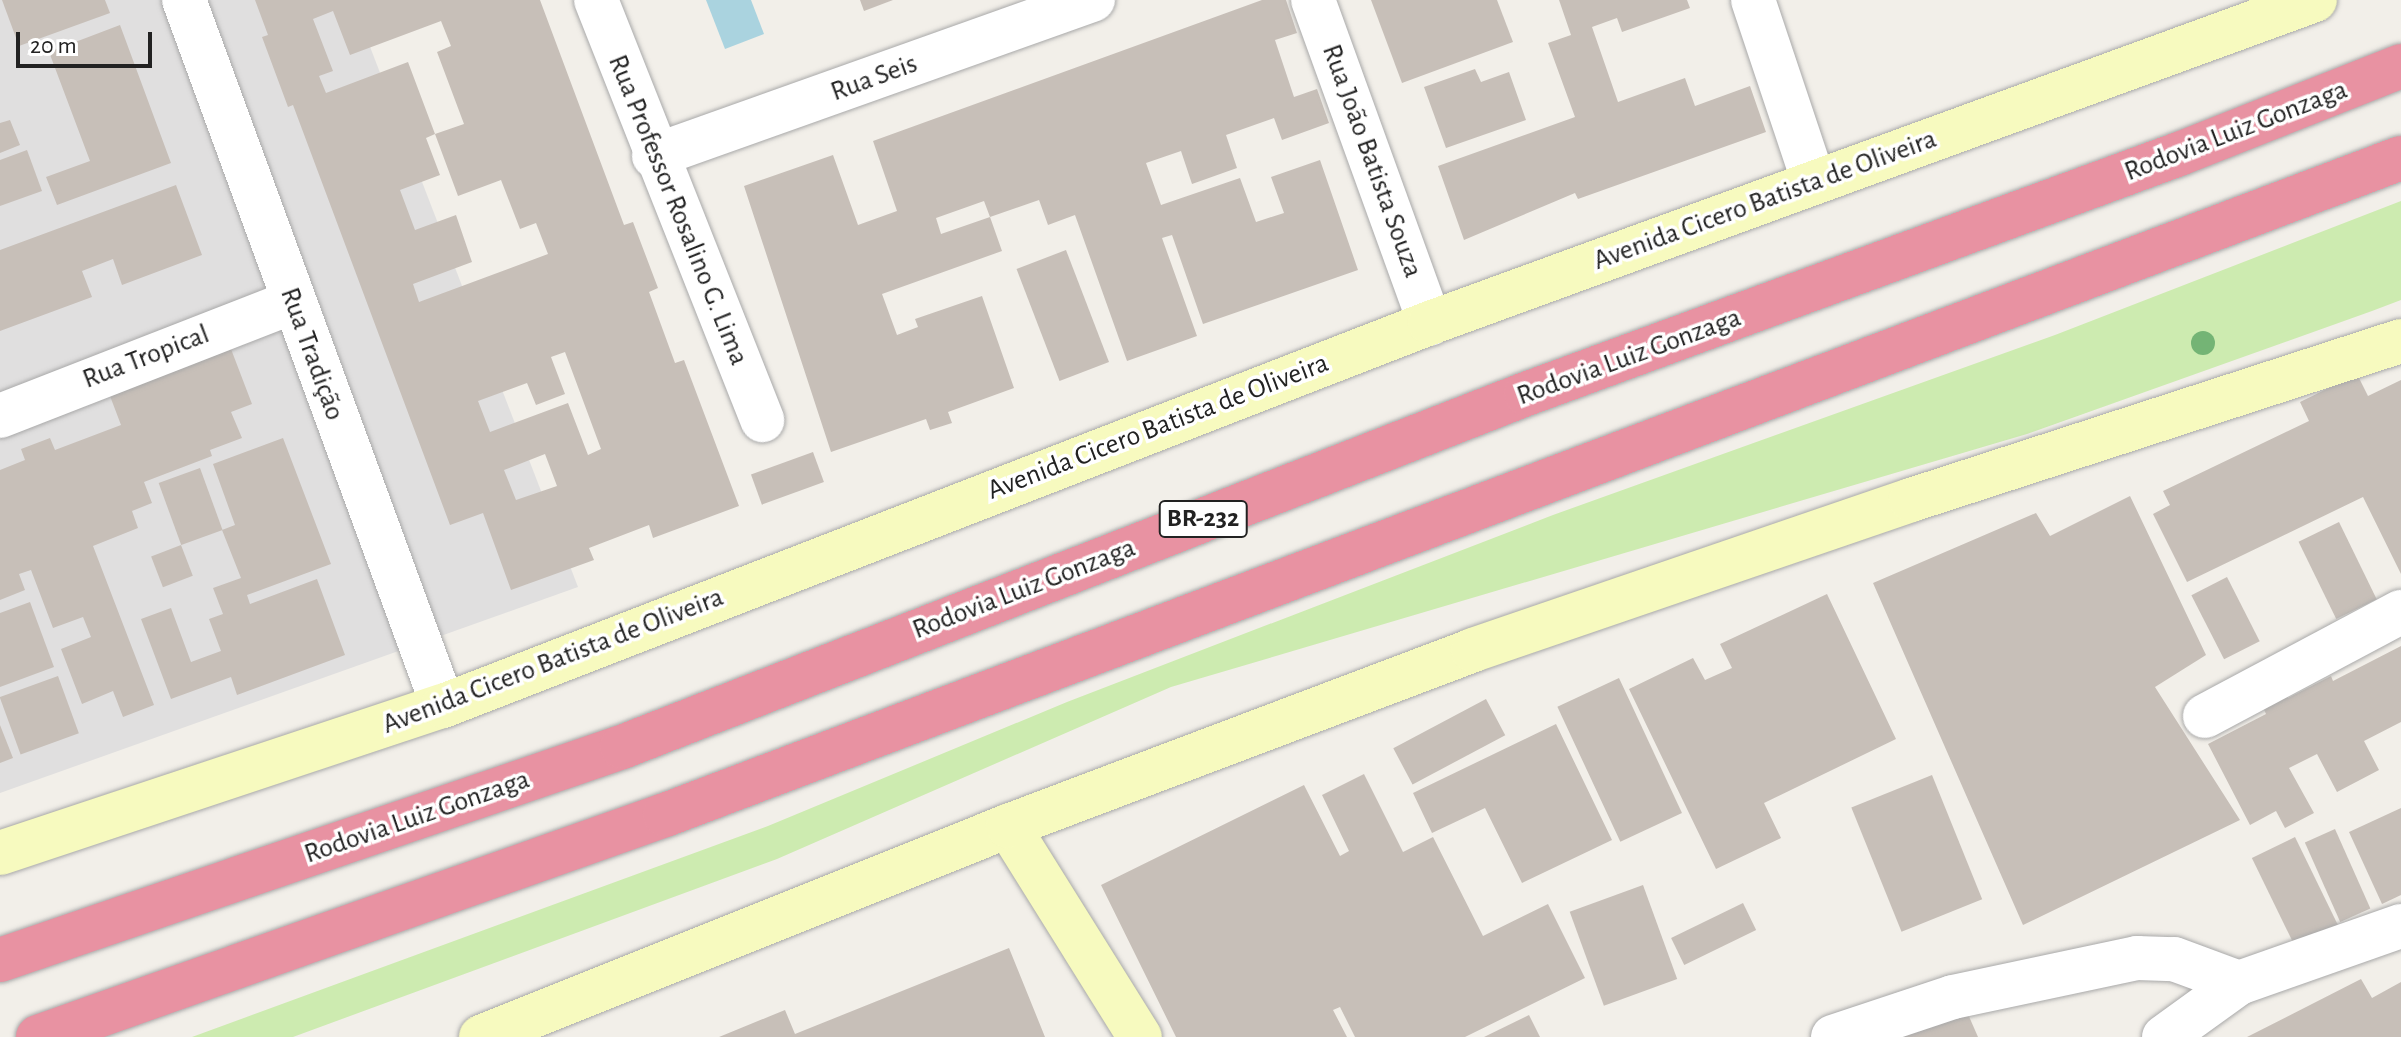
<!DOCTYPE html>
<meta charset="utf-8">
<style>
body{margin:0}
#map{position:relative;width:2401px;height:1037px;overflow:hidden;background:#f2efe9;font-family:"Alegreya Sans",sans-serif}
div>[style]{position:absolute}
.residential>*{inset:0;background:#e0dfdf}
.grass>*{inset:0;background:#cdebb0}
.water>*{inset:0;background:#aad3df}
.building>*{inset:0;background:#c7bfb8;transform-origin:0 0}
.roads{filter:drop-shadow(0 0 2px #a9a9a9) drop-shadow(0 0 2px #a9a9a9)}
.street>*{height:44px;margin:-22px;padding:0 22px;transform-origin:22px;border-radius:22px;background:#fff}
.secondary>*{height:44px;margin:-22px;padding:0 22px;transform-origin:22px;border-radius:22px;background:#f7fabf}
.highway>*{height:44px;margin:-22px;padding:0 22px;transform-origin:22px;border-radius:22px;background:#e892a2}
.trees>*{width:24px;height:24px;margin:-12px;border-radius:50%;background:#74b475}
span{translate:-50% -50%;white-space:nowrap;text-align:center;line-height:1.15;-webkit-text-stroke:7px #fff;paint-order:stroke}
.shield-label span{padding:2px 6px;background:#fff;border:2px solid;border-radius:6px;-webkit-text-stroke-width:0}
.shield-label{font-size:26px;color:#222;font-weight:700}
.street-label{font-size:28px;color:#222}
.scale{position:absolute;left:16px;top:32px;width:136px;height:36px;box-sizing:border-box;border:4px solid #222;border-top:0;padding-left:10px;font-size:24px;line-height:28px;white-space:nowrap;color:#222;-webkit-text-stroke:6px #fff;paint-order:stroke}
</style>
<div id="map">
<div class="residential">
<div style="clip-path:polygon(0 0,352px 0,578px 587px,0 793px)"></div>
</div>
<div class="grass">
<div style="clip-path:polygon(2401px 201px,2401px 300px,2372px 311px,2027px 434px,1171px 687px,777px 859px,293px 1037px,192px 1037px,768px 826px,1067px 702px,1553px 515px,2055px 335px)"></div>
</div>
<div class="water">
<div style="clip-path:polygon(706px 0,751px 0,764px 34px,725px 49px)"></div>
</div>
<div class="building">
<div style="clip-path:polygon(2px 0,105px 0,110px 13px,19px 46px)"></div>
<div style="clip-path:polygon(evenodd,255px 0,540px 0,624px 225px,633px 222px,658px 288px,649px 292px,675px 363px,684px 360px,739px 506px,653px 538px,649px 525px,589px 548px,594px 560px,511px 590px,483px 513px,450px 525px,293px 105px,288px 107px,262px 37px,268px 35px,255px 0,333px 11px,350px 55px,441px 21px,451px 46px,437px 52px,464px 124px,435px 134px,458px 196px,501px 180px,520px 229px,536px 223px,548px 254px,419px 302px,413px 284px,472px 262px,456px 215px,415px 230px,400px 190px,440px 175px,426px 138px,435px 134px,408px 62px,326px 93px,319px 76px,333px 71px,313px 19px,333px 11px,255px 0,565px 352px,601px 449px,588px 455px,568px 403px,490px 432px,478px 401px,527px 383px,536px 405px,565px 394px,551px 357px,565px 352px,255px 0,545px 454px,557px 486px,516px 500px,504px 470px,545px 454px)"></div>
<div style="clip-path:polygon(860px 0,893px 0,864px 11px)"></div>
<div style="clip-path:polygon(1262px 0,1286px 0,1297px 33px,1275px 40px,1294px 97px,1317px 89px,1329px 123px,1282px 140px,1274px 118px,1226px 135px,1237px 168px,1192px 184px,1181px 151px,1146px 163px,1161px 205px,1240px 178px,1256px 222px,1284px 213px,1271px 177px,1320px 160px,1358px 270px,1203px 324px,1172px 235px,1162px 238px,1197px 336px,1127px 361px,1075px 215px,1048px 225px,1039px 200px,990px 217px,984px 201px,936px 218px,941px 234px,990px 217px,1002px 251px,882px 294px,897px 335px,918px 327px,915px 319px,982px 296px,1014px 388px,948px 412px,952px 423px,930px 430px,926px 419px,831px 452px,744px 186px,833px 155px,858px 225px,897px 211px,873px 141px)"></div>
<div style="clip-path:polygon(1371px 0,1497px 0,1513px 42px,1402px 83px)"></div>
<div style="clip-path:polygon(1559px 0,1687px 0,1690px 8px,1622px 32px,1617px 18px,1592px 27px,1618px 102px,1685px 78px,1695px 106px,1750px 86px,1766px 132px,1578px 199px,1575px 193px,1464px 240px,1438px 166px,1575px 117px,1548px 43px,1571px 35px)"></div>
<div style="clip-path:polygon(120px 25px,171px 163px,57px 205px,46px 177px,90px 161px,49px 52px)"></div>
<div style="clip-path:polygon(1475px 69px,1481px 82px,1509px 72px,1526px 120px,1446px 148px,1424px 87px)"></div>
<div style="clip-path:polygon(10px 120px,20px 145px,0 153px,0 123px)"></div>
<div style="clip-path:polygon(27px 150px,42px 191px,0 206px,0 160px)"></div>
<div style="clip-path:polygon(176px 185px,202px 255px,122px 285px,113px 259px,82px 271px,92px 297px,0 331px,0 250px)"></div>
<div style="left:1066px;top:250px;width:120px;height:53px;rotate:69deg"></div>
<div style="clip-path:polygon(231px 349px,252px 404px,231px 412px,242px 438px,210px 450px,212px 456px,144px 482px,152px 503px,132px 511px,138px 528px,93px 546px,154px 705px,123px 717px,113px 691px,82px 704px,61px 649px,91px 637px,83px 617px,53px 628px,31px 570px,19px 574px,25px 590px,0 600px,0 470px,25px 460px,21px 449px,50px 438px,55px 450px,121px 425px,110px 396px)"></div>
<div style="clip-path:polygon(2357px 374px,2368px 396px,2401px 380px,2401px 574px,2363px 497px,2187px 582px,2153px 514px,2170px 505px,2163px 491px,2309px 421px,2300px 402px)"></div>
<div style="clip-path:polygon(283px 438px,331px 564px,247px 595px,250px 604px,317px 579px,345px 655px,237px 695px,231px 677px,171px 699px,141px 619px,171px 608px,191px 662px,221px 651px,209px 619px,223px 614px,213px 588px,241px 578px,222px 530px,235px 525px,213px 464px)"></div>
<div style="left:813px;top:452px;width:32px;height:66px;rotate:70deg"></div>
<div style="left:200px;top:468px;width:66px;height:44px;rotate:70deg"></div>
<div style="clip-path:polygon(2130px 496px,2206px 655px,2155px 687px,2240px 820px,2023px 925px,1873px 583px,2036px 513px,2050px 536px)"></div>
<div style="left:2339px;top:522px;width:86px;height:45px;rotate:64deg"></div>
<div style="left:181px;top:545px;width:33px;height:32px;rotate:69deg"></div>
<div style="left:2227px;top:577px;width:72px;height:40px;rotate:63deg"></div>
<div style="clip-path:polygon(1827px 594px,1896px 739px,1764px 803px,1781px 838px,1716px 869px,1629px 689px,1693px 658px,1705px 680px,1732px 668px,1720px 644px)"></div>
<div style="clip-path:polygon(30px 602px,54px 667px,0 687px,0 613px)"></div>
<div style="clip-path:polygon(2401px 646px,2401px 722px,2364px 741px,2379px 770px,2337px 792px,2317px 754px,2289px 768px,2314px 813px,2285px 828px,2276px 811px,2250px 825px,2208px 744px,2266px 714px,2261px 703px,2285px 691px,2288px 698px,2331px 676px,2333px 681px)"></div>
<div style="left:58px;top:676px;width:61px;height:62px;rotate:70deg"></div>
<div style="left:1619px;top:678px;width:149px;height:68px;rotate:65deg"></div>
<div style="left:1486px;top:699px;width:41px;height:105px;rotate:62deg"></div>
<div style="clip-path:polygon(1556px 724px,1612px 840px,1522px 883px,1485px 808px,1432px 833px,1413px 793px)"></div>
<div style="clip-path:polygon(0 725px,13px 758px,0 763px)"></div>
<div style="clip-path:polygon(1364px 774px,1403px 852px,1433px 837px,1483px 936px,1548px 904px,1585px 978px,1465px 1037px,1355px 1037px,1340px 1007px,1333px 1010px,1347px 1037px,1176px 1037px,1101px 885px,1304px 785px,1340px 856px,1349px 851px,1322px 795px)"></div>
<div style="left:1932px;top:775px;width:134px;height:87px;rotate:68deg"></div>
<div style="clip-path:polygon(2401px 808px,2401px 895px,2382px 904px,2349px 832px)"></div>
<div style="left:2335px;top:829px;width:87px;height:33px;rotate:66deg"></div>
<div style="left:2295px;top:837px;width:99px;height:48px;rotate:64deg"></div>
<div style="left:1643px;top:885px;width:100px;height:78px;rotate:70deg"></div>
<div style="left:1743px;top:903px;width:30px;height:80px;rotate:64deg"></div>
<div style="clip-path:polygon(1009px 948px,1045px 1037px,719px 1037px,785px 1010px,795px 1034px)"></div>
<div style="clip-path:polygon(2361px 979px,2372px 998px,2401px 982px,2401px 1037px,2247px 1037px)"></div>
<div style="clip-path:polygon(1964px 1005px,1978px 1037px,1896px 1037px)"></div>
<div style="clip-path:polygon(1529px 1015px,1540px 1037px,1484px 1037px)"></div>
</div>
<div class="roads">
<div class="street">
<div style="left:184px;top:0;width:752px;rotate:69.85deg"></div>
<div style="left:596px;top:0;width:452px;rotate:68.4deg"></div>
<div style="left:1313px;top:0;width:344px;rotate:70.1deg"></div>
<div style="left:1753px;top:0;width:192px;rotate:71.5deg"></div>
<div style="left:654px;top:156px;width:466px;rotate:-19.6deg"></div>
<div style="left:0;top:416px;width:313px;rotate:-21.3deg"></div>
<div style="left:2205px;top:716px;width:222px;rotate:-28deg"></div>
<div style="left:1833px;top:1037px;width:126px;rotate:-18.4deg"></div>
<div style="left:1953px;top:997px;width:188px;rotate:-12deg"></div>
<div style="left:2137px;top:958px;width:37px;rotate:2deg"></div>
<div style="left:2174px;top:959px;width:69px;rotate:20.3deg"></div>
<div style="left:2164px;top:1037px;width:92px;rotate:-35.8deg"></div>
<div style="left:2239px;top:983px;width:172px;rotate:-19.4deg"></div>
</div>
<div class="secondary">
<div style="left:1008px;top:826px;width:249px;rotate:58deg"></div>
<div style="left:0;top:853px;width:467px;rotate:-18.4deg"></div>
<div style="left:443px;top:706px;width:1059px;rotate:-21.21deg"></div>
<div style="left:1430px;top:323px;width:942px;rotate:-20.05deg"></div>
<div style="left:481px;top:1037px;width:568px;rotate:-21.82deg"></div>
<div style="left:1008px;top:826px;width:497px;rotate:-20.7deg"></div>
<div style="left:1473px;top:650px;width:463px;rotate:-18.9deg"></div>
<div style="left:1911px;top:500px;width:515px;rotate:-17.98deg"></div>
</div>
<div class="highway">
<div style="left:0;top:960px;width:657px;rotate:-18.9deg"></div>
<div style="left:622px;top:747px;width:970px;rotate:-21.33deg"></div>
<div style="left:1526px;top:394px;width:696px;rotate:-20.18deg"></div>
<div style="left:2179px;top:154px;width:239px;rotate:-21.6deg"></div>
<div style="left:38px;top:1037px;width:665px;rotate:-19.5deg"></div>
<div style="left:665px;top:815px;width:1856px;rotate:-20.73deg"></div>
</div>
</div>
<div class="trees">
<div style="left:2203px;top:343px"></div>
</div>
<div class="shield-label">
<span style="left:1203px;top:519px">BR-232</span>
</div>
<div class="street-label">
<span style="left:874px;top:78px;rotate:-20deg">Rua Seis</span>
<span style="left:2236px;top:131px;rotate:-21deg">Rodovia Luiz Gonzaga</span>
<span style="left:1372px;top:161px;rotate:70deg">Rua João Batista Souza</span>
<span style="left:1765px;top:200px;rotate:-20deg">Avenida Cicero Batista de Oliveira</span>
<span style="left:678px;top:210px;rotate:68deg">Rua Professor Rosalino G. Lima</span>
<span style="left:312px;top:354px;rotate:70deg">Rua Tradição</span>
<span style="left:146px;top:357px;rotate:-21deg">Rua Tropical</span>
<span style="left:1629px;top:357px;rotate:-20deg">Rodovia Luiz Gonzaga</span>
<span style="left:1158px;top:427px;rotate:-21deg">Avenida Cicero Batista de Oliveira</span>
<span style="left:1024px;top:589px;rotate:-21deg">Rodovia Luiz Gonzaga</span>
<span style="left:553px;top:661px;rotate:-21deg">Avenida Cicero Batista de Oliveira</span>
<span style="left:417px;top:817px;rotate:-19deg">Rodovia Luiz Gonzaga</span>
</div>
<div class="scale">20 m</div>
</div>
